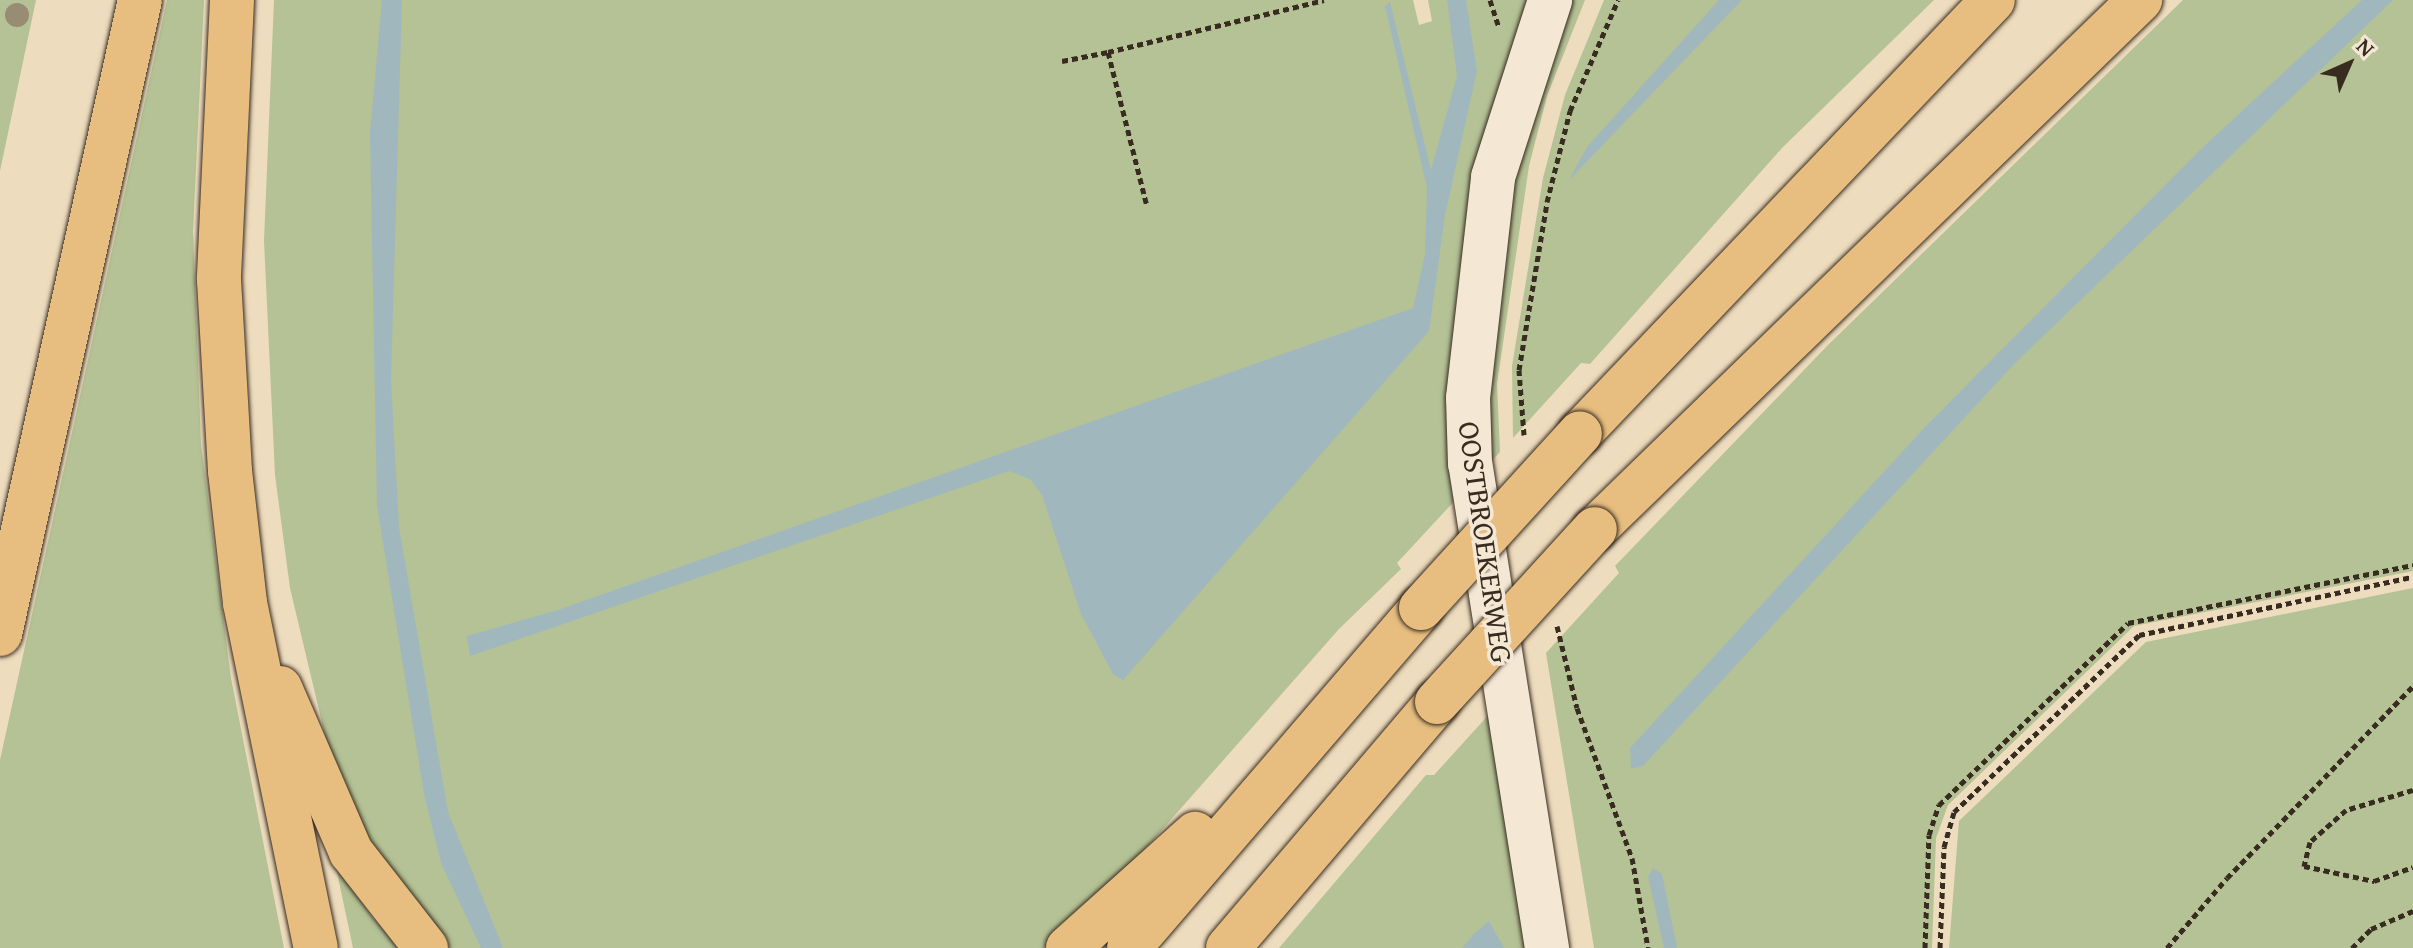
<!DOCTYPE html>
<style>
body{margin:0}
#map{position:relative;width:2413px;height:948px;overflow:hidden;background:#eedcbe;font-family:"Gentium Book Plus",serif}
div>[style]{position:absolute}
.green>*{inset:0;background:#b4c295}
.water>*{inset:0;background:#a0b8bd}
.path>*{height:5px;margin-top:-2.5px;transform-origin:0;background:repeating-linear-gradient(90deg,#382c20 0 6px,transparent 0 10px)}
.roads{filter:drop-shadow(0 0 2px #382c20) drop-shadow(0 0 2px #382c20)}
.secondary>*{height:44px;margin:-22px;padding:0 22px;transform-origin:22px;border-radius:22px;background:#f4e8d5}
.highway>*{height:44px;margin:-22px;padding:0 22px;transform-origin:22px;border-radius:22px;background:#e7be7f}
.bridges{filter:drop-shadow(0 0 2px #382c20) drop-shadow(0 0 2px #382c20)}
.highway-bridge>*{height:44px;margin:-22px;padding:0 22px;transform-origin:22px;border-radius:22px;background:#e7be7f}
.trees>*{width:24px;height:24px;margin:-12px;border-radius:50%;background:#988c74}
span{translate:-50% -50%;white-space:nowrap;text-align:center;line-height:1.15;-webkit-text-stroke:7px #f4e8d5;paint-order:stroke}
.street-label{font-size:30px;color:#382c20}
.north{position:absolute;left:2309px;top:24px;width:80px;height:80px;-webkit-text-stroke:6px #f4e8d5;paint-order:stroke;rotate:45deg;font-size:22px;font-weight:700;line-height:32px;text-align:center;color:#382c20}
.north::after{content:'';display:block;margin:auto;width:28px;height:36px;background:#382c20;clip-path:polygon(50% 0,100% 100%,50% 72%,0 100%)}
</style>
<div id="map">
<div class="green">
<div style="clip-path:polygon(0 0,36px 0,0 171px)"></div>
<div style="clip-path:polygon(167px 0,204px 0,193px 231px,201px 444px,231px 678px,284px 948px,0 948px,0 760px)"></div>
<div style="clip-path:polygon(274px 0,1413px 0,1419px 25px,1432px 21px,1428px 0,1533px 0,1459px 496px,1397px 563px,1401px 569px,1339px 629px,1130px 866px,1044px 948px,445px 948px,375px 857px,328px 748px,290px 588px,275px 475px,264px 241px)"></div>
<div style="clip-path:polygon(1565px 0,1585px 0,1547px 96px,1529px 166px,1497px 384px,1500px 452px,1483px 470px,1499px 227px)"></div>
<div style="clip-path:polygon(1604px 0,1934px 0,1782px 148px,1590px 364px,1581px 363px,1513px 438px,1512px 366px,1543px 178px,1565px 95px)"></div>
<div style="clip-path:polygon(2183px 0,2413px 0,2413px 571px,2134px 626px,1948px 805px,1936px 838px,1932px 948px,1594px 948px,1546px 653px,1619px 573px,1615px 566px,1828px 345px)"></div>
<div style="clip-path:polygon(2413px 588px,2413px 948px,1949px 948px,1959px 821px,2146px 642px)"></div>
<div style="clip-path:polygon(1493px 710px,1533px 948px,1279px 948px,1426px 775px,1434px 775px)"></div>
<div style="clip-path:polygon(335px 863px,372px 917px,400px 948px,353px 948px)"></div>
</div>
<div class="water">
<div style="clip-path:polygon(382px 0,402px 0,391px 380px,399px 527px,448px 812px,503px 948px,481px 948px,441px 863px,424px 794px,377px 506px,370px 133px)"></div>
<div style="clip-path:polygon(1447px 0,1466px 0,1477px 71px,1445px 215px,1429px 331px,1123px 680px,1113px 674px,1081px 614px,1042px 495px,1030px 479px,1009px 471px,470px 656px,467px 636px,558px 610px,1413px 308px,1425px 254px,1427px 188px,1385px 6px,1390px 2px,1431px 170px,1457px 76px)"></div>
<div style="clip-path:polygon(1719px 0,1742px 0,1569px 180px,1587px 147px)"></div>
<div style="clip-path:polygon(2362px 0,2393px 0,2016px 362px,1643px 766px,1631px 769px,1630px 748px,1925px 427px,2201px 149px)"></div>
<div style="clip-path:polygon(1653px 868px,1662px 874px,1677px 948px,1664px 948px,1648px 877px)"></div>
<div style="clip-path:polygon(1489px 921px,1504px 948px,1462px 948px,1475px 933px)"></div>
</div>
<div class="path">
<div style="left:1490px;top:0;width:29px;rotate:72deg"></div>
<div style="left:1108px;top:52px;width:222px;rotate:-13.5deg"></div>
<div style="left:1062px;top:61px;width:47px;rotate:-11.1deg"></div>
<div style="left:1108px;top:52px;width:159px;rotate:75.8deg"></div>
<div style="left:1524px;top:435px;width:65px;rotate:-94.4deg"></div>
<div style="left:1519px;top:370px;width:170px;rotate:-80.5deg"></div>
<div style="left:1547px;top:202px;width:94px;rotate:-75.8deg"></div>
<div style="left:1570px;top:111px;width:121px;rotate:-66.6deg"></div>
<div style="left:1557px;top:626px;width:84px;rotate:76.3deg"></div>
<div style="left:1577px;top:708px;width:160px;rotate:69.9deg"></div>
<div style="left:1632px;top:858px;width:91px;rotate:79.9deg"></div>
<div style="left:2413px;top:790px;width:70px;rotate:163.4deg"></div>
<div style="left:2346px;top:810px;width:48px;rotate:138.4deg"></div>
<div style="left:2310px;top:842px;width:25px;rotate:104deg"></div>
<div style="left:2304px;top:866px;width:72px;rotate:12.1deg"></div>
<div style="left:2374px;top:881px;width:41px;rotate:-19.7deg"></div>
<div style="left:1925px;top:948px;width:113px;rotate:-88deg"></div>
<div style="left:1929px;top:835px;width:32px;rotate:-72deg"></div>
<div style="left:1939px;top:805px;width:262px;rotate:-43.9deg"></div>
<div style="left:2128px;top:623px;width:291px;rotate:-11.5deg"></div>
<div style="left:1940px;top:948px;width:101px;rotate:-87.7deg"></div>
<div style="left:1944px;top:847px;width:36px;rotate:-74deg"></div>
<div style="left:1954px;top:812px;width:256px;rotate:-43.7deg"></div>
<div style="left:2139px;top:635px;width:280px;rotate:-12deg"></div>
<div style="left:2167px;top:948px;width:92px;rotate:-49.4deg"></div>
<div style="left:2227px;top:878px;width:267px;rotate:-45.9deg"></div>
<div style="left:2352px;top:948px;width:27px;rotate:-45deg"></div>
<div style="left:2371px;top:929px;width:46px;rotate:-23.2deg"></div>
</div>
<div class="roads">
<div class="secondary">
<div style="left:1547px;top:948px;width:490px;rotate:-99deg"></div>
<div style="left:1470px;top:464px;width:66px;rotate:-91.7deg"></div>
<div style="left:1468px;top:398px;width:222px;rotate:-83.5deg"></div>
<div style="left:1493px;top:177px;width:186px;rotate:-72.1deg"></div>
</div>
<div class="highway">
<div style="left:232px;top:0;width:280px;rotate:92.7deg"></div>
<div style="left:219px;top:280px;width:191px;rotate:86.7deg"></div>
<div style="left:230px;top:471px;width:133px;rotate:83.5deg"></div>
<div style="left:245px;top:603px;width:352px;rotate:78.4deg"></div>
<div style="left:1580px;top:433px;width:598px;rotate:-46.35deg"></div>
<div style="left:1595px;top:529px;width:760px;rotate:-44.15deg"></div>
<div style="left:0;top:634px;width:649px;rotate:-77.55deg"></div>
<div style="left:280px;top:688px;width:179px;rotate:66.6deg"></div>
<div style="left:351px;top:852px;width:122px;rotate:52deg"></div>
<div style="left:1068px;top:948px;width:171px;rotate:-41.9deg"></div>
<div style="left:1129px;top:948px;width:448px;rotate:-49.3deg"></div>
<div style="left:1228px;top:948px;width:323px;rotate:-49.6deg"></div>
</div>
</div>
<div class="bridges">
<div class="highway-bridge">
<div style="left:1421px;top:608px;width:236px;rotate:-47.7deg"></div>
<div style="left:1437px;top:702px;width:234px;rotate:-47.6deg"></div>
</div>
</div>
<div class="trees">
<div style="left:17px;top:15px"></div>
</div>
<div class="street-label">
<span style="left:1486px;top:542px;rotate:82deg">OOSTBROEKERWEG</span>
</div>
<div class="north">N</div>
</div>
